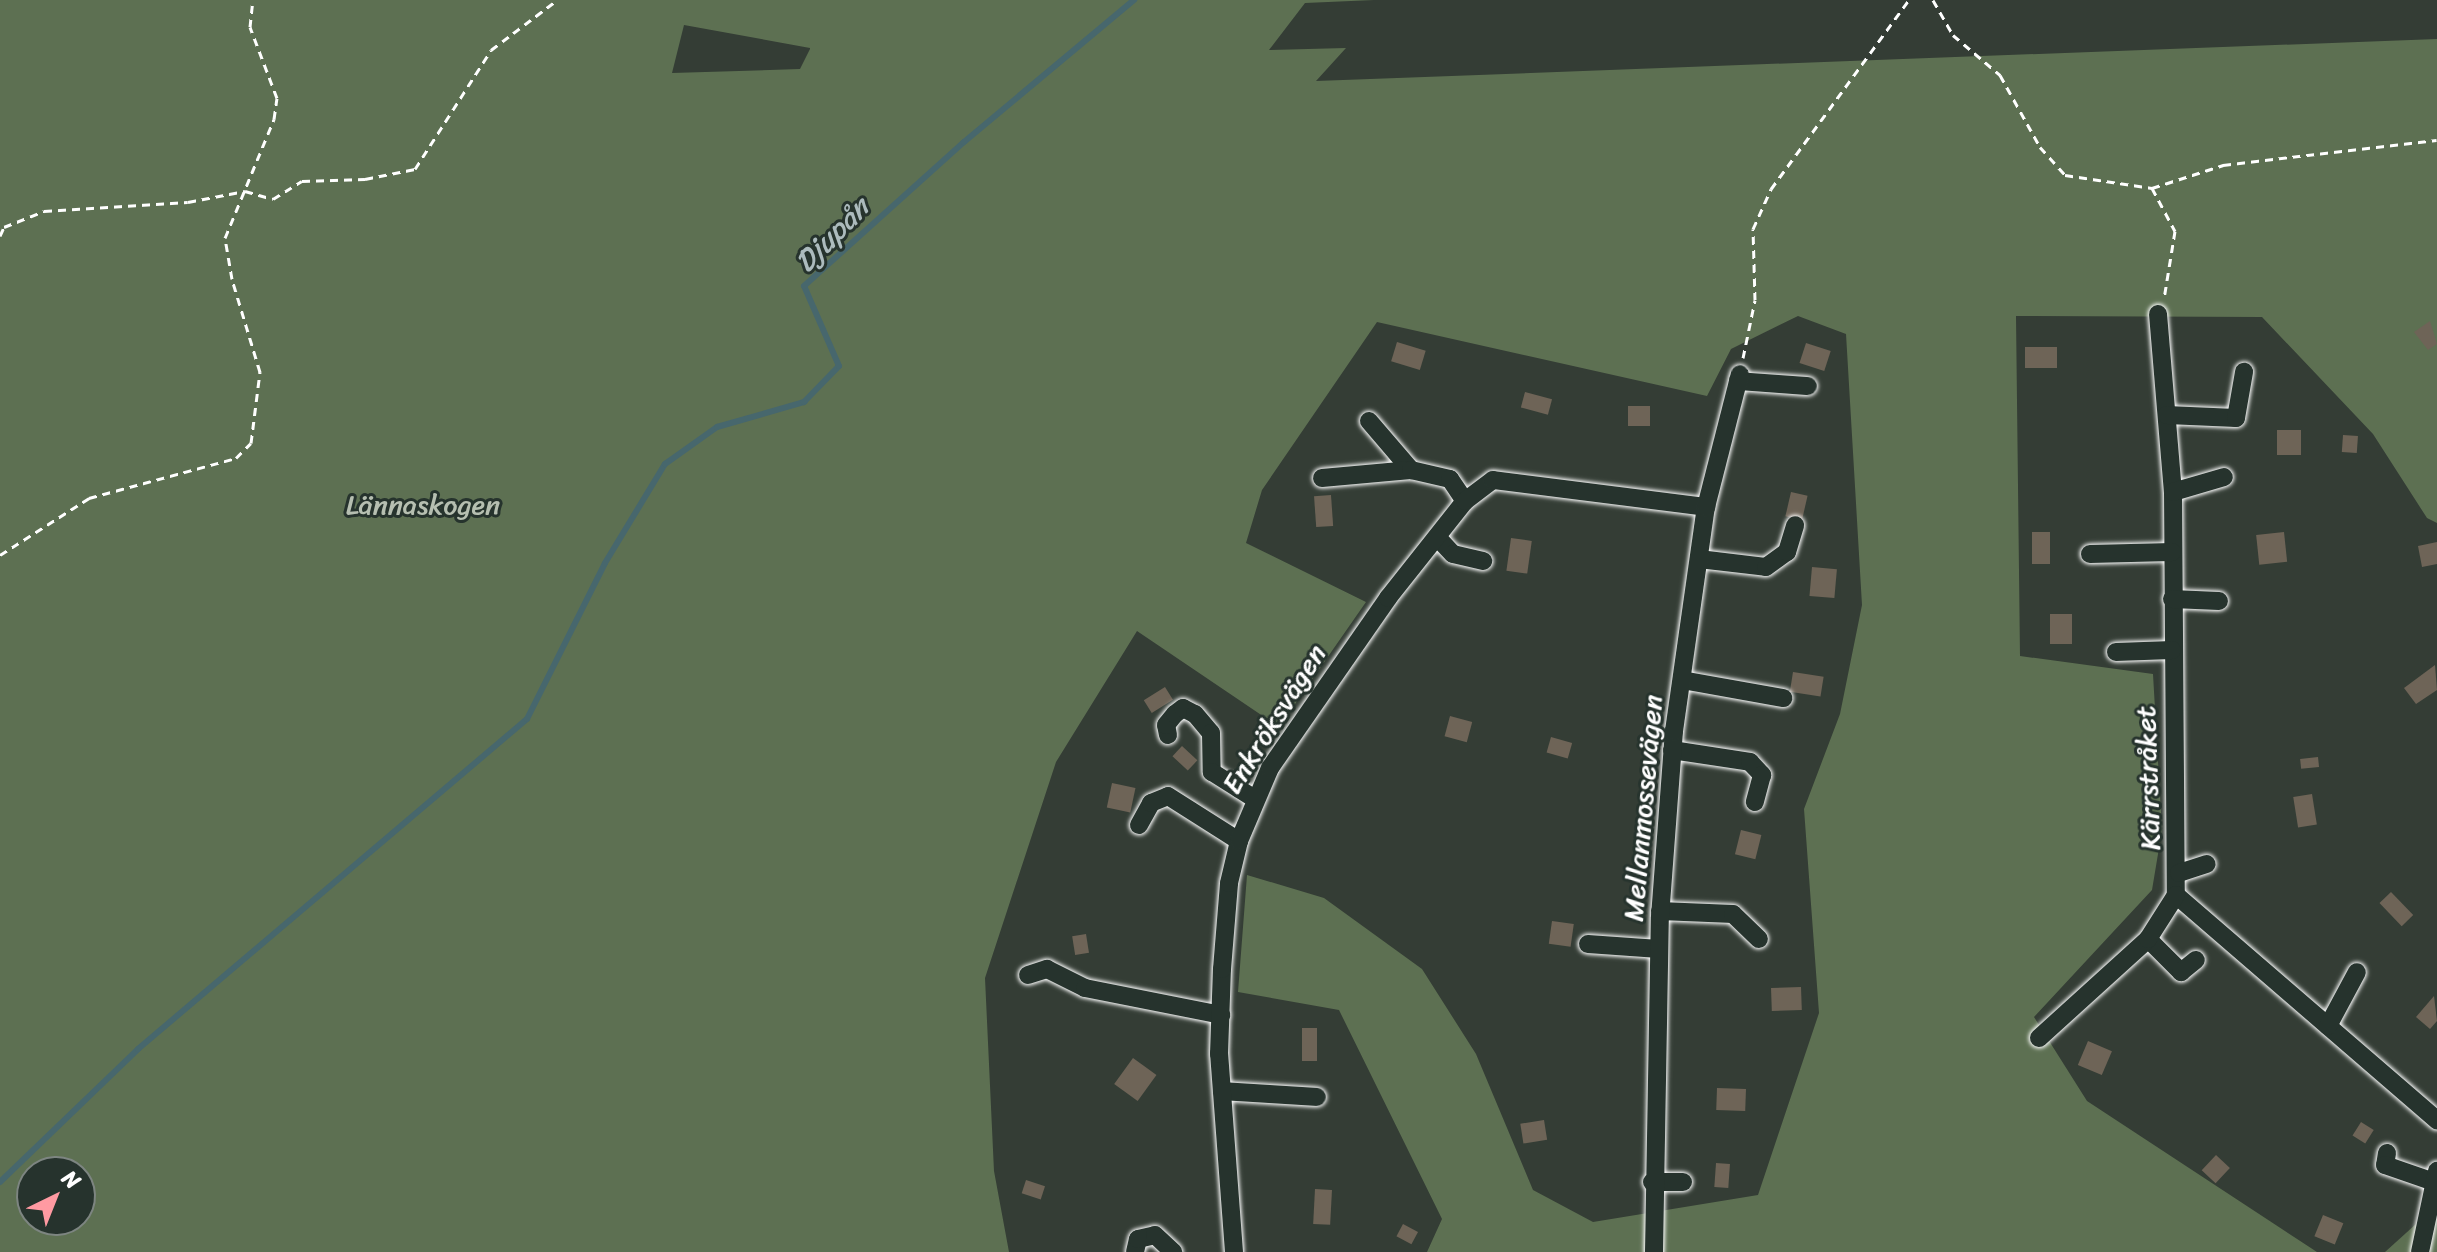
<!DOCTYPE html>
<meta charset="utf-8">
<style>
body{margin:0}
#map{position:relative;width:2437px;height:1252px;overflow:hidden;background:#343d35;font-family:Sriracha,sans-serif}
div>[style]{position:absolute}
.green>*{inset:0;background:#5d7052}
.stream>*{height:6px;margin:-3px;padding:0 3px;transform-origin:3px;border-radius:3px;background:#47676d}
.building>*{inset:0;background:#6e6457;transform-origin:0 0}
.path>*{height:3px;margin-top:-1.5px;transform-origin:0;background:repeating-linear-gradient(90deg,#fff 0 8px,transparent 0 14px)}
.roads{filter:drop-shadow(0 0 2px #fff) drop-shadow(0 0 2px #fff)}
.minor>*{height:18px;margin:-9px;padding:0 9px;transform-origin:9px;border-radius:9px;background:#26332d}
span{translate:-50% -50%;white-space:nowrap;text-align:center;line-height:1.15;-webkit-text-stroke:6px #26332d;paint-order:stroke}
.park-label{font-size:28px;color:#b6bfb1}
.street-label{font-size:28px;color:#fff}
.water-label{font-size:30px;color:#acbbbd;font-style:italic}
.north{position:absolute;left:16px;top:1156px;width:80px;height:80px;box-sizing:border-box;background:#26332d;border:2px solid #7d8581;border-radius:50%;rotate:43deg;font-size:22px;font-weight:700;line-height:32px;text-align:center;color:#fff}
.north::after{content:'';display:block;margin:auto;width:28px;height:36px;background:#ff9aa2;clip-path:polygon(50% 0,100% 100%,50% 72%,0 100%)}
</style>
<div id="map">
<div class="green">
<div style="clip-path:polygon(evenodd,0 0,1374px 0,1305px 3px,1269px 50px,1346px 48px,1316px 81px,2437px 39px,2437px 523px,2427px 518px,2373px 434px,2262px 317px,2016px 316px,2020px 656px,2153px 674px,2162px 830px,2152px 890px,2034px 1017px,2087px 1101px,2317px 1252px,1427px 1252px,1442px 1219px,1339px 1010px,1238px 992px,1247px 875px,1324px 898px,1422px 969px,1476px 1054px,1533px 1190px,1593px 1222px,1758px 1195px,1819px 1013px,1804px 809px,1840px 714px,1862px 605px,1846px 334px,1798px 316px,1731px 349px,1707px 396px,1377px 322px,1262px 490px,1246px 543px,1366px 602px,1279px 727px,1137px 631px,1056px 762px,985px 978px,994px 1171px,1009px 1252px,0 1252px,0 0,684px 25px,810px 48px,810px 49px,800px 69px,672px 73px,684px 25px,0 0,32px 1172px,80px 1172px,80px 1220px,32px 1220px,32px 1172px)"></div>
<div style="clip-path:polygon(2437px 1205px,2437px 1252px,2385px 1252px)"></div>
</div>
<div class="stream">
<div style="left:0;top:1182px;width:192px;rotate:-43.9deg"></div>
<div style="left:138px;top:1049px;width:510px;rotate:-40.31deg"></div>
<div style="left:527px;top:719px;width:174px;rotate:-63.4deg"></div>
<div style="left:605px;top:563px;width:116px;rotate:-58.8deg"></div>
<div style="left:665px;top:464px;width:64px;rotate:-35.4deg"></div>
<div style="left:717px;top:427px;width:91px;rotate:-16deg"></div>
<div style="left:804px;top:402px;width:50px;rotate:-45.8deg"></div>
<div style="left:839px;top:366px;width:87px;rotate:-113.6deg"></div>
<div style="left:804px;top:286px;width:215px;rotate:-42deg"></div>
<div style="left:964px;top:142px;width:222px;rotate:-39.9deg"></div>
</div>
<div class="building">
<div style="clip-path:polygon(2430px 321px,2437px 344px,2428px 350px,2414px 332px)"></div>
<div style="left:1397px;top:342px;width:30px;height:20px;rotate:17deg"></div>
<div style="left:1806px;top:343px;width:26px;height:21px;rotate:18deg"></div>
<div style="left:2057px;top:347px;width:21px;height:32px;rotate:90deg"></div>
<div style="left:1525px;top:392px;width:28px;height:16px;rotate:15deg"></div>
<div style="left:1628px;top:406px;width:22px;height:20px"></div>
<div style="left:2301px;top:430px;width:25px;height:24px;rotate:90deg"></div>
<div style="left:2343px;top:435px;width:15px;height:17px;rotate:4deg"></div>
<div style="left:1791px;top:492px;width:17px;height:25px;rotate:13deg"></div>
<div style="left:1331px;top:495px;width:31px;height:17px;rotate:86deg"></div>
<div style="left:2032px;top:532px;width:18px;height:32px"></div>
<div style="left:2284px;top:532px;width:30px;height:28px;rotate:84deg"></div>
<div style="left:1511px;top:538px;width:21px;height:33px;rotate:8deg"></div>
<div style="clip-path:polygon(2437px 542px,2437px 564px,2422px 567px,2418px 546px)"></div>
<div style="left:1812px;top:567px;width:25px;height:29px;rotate:5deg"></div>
<div style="left:2050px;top:614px;width:22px;height:30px"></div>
<div style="clip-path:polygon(2435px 665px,2437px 690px,2416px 704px,2404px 688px)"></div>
<div style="left:1793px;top:672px;width:31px;height:20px;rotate:9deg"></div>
<div style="left:1165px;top:687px;width:15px;height:25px;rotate:58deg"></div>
<div style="left:1450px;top:716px;width:23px;height:21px;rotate:15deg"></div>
<div style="left:1551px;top:737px;width:22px;height:16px;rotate:16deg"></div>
<div style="left:1182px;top:746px;width:21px;height:14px;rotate:43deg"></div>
<div style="left:2318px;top:757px;width:10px;height:18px;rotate:84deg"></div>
<div style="left:1112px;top:783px;width:24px;height:25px;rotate:12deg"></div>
<div style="left:2312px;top:794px;width:31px;height:19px;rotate:81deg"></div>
<div style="left:1741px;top:830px;width:21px;height:25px;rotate:14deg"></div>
<div style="left:2391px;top:892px;width:32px;height:16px;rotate:46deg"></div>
<div style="left:1552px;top:921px;width:22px;height:23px;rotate:8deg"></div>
<div style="left:1086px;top:934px;width:19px;height:14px;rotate:81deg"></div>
<div style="left:1801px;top:987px;width:23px;height:30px;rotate:88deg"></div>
<div style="clip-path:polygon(2434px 996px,2437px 1021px,2430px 1029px,2416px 1017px)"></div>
<div style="left:1302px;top:1028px;width:15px;height:33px"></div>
<div style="left:2088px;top:1041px;width:26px;height:26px;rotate:23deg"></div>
<div style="left:1133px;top:1058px;width:29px;height:32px;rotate:36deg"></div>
<div style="left:1717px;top:1088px;width:29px;height:22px;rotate:2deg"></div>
<div style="left:1544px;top:1120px;width:20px;height:24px;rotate:81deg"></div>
<div style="left:2361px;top:1122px;width:15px;height:16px;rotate:32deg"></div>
<div style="left:2216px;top:1155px;width:19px;height:21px;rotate:43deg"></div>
<div style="left:1716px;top:1163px;width:14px;height:24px;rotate:4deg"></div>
<div style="left:1026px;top:1180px;width:20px;height:14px;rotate:18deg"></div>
<div style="left:1315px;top:1189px;width:17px;height:35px;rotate:3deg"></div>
<div style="left:2323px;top:1215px;width:22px;height:23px;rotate:22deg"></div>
<div style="left:1403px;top:1224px;width:17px;height:14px;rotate:28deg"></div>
</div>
<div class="path">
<div style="left:1933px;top:0;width:40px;rotate:60.3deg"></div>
<div style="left:1953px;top:35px;width:62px;rotate:40.4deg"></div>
<div style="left:2000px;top:75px;width:82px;rotate:60.9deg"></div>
<div style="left:2040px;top:147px;width:38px;rotate:48deg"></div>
<div style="left:2065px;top:175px;width:88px;rotate:8.5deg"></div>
<div style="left:2152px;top:188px;width:49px;rotate:61.9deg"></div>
<div style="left:2175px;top:231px;width:69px;rotate:99.2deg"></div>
<div style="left:2152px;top:188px;width:75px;rotate:-17.9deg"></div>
<div style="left:2223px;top:165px;width:215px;rotate:-6.7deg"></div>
<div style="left:0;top:236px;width:10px;rotate:-66deg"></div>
<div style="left:4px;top:227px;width:43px;rotate:-21.8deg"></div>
<div style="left:44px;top:211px;width:144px;rotate:-3.6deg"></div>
<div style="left:188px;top:202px;width:58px;rotate:-10.9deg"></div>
<div style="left:245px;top:191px;width:29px;rotate:16deg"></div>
<div style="left:273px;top:199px;width:34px;rotate:-32deg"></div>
<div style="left:302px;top:181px;width:63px;rotate:-1.8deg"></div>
<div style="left:365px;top:179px;width:51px;rotate:-11.3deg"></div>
<div style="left:415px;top:169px;width:141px;rotate:-57.4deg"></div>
<div style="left:491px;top:50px;width:83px;rotate:-37.1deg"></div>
<div style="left:1743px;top:358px;width:59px;rotate:-78.3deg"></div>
<div style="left:1755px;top:300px;width:71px;rotate:-91.6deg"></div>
<div style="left:1753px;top:229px;width:44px;rotate:-65.8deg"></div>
<div style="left:1771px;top:189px;width:234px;rotate:-53.9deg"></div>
<div style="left:0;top:555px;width:106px;rotate:-32.6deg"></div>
<div style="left:89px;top:498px;width:152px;rotate:-15.2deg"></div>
<div style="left:236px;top:458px;width:21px;rotate:-45deg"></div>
<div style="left:251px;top:443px;width:72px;rotate:-82.8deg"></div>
<div style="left:260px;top:372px;width:97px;rotate:-106.8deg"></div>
<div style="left:232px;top:279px;width:42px;rotate:-99.7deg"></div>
<div style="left:225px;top:238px;width:129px;rotate:-67.6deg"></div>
<div style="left:274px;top:119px;width:21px;rotate:-82deg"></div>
<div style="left:277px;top:98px;width:76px;rotate:-110.8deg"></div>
<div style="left:250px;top:27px;width:27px;rotate:-84deg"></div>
</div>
<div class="roads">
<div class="minor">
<div style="left:2158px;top:314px;width:179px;rotate:85.2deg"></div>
<div style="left:2173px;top:492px;width:403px;rotate:89.6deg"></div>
<div style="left:2176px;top:895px;width:345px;rotate:40.8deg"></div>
<div style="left:1738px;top:381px;width:70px;rotate:4.1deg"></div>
<div style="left:2167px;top:415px;width:69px;rotate:2.5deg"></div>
<div style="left:2236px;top:418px;width:47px;rotate:-80.1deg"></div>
<div style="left:1369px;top:421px;width:65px;rotate:49.4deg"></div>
<div style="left:1322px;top:478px;width:89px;rotate:-5.1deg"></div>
<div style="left:1411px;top:470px;width:40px;rotate:13deg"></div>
<div style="left:1450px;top:479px;width:27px;rotate:56deg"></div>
<div style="left:2173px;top:492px;width:53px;rotate:-16.4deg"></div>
<div style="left:1437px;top:537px;width:23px;rotate:47deg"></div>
<div style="left:1453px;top:554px;width:31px;rotate:13deg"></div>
<div style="left:2090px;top:554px;width:82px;rotate:-1.4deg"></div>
<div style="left:1699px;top:559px;width:67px;rotate:6.8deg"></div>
<div style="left:1766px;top:567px;width:26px;rotate:-36deg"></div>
<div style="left:1787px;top:552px;width:28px;rotate:-73deg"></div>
<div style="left:2172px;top:599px;width:47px;rotate:2.4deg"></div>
<div style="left:2116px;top:652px;width:56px;rotate:-2deg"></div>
<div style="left:1682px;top:680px;width:103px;rotate:10.1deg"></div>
<div style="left:1168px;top:735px;width:10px;rotate:-101deg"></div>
<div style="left:1166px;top:725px;width:14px;rotate:-51deg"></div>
<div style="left:1175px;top:714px;width:10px;rotate:-37deg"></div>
<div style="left:1183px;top:708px;width:13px;rotate:27deg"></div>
<div style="left:1195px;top:714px;width:25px;rotate:50deg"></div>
<div style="left:1211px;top:733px;width:39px;rotate:89deg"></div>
<div style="left:1212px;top:772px;width:51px;rotate:32.1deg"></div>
<div style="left:1672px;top:750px;width:79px;rotate:8.7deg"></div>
<div style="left:1750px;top:762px;width:18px;rotate:47deg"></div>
<div style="left:1762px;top:775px;width:28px;rotate:105deg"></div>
<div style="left:1139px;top:825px;width:25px;rotate:-61deg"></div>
<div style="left:1151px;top:803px;width:18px;rotate:-22deg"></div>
<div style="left:1168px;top:796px;width:84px;rotate:32.4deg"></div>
<div style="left:2179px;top:873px;width:29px;rotate:-18deg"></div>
<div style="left:1660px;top:911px;width:73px;rotate:2.4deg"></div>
<div style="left:1733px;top:914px;width:36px;rotate:44deg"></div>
<div style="left:2148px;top:939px;width:47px;rotate:45deg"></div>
<div style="left:2181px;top:972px;width:19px;rotate:-39deg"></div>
<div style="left:1588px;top:944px;width:71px;rotate:4deg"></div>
<div style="left:1028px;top:975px;width:20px;rotate:-18deg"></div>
<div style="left:1047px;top:969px;width:42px;rotate:26.6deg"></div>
<div style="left:1085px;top:988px;width:139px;rotate:11.2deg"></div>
<div style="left:2328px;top:1026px;width:61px;rotate:-61.8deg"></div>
<div style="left:2039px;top:1038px;width:147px;rotate:-42.2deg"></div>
<div style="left:2148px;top:939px;width:52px;rotate:-57.5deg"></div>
<div style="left:1222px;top:1091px;width:95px;rotate:3.6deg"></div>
<div style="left:2387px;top:1153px;width:12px;rotate:99deg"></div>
<div style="left:2385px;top:1165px;width:49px;rotate:19.2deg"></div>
<div style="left:1652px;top:1182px;width:31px"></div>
<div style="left:1135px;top:1252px;width:13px;rotate:-77deg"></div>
<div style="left:1138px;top:1239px;width:17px;rotate:-13deg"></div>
<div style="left:1155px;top:1235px;width:25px;rotate:43deg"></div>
<div style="left:1234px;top:1252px;width:199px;rotate:-94.3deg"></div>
<div style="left:1219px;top:1054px;width:85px;rotate:-88deg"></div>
<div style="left:1222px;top:969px;width:86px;rotate:-85.3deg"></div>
<div style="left:1229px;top:883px;width:43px;rotate:-76.6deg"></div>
<div style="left:1239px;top:841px;width:79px;rotate:-67deg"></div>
<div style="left:1270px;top:768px;width:207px;rotate:-55.2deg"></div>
<div style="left:1388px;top:598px;width:124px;rotate:-51.6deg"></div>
<div style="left:1465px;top:501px;width:35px;rotate:-37deg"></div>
<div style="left:1493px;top:480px;width:215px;rotate:7.2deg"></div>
<div style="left:1654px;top:1252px;width:335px;rotate:-89deg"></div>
<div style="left:1660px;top:917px;width:187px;rotate:-85.7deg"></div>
<div style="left:1674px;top:731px;width:226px;rotate:-81.9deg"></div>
<div style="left:1706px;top:507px;width:137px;rotate:-75.7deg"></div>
<div style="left:2420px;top:1252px;width:83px;rotate:-78.1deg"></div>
</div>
</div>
<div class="park-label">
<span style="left:423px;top:505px">Lännaskogen</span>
</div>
<div class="street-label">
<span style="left:1274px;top:719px;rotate:-58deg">Enkröksvägen</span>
<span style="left:2148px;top:778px;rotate:-92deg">Kärrstråket</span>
<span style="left:1643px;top:808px;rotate:-85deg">Mellanmossevägen</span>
</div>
<div class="water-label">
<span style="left:832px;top:235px;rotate:-45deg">Djupån</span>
</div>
<div class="north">N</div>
</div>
